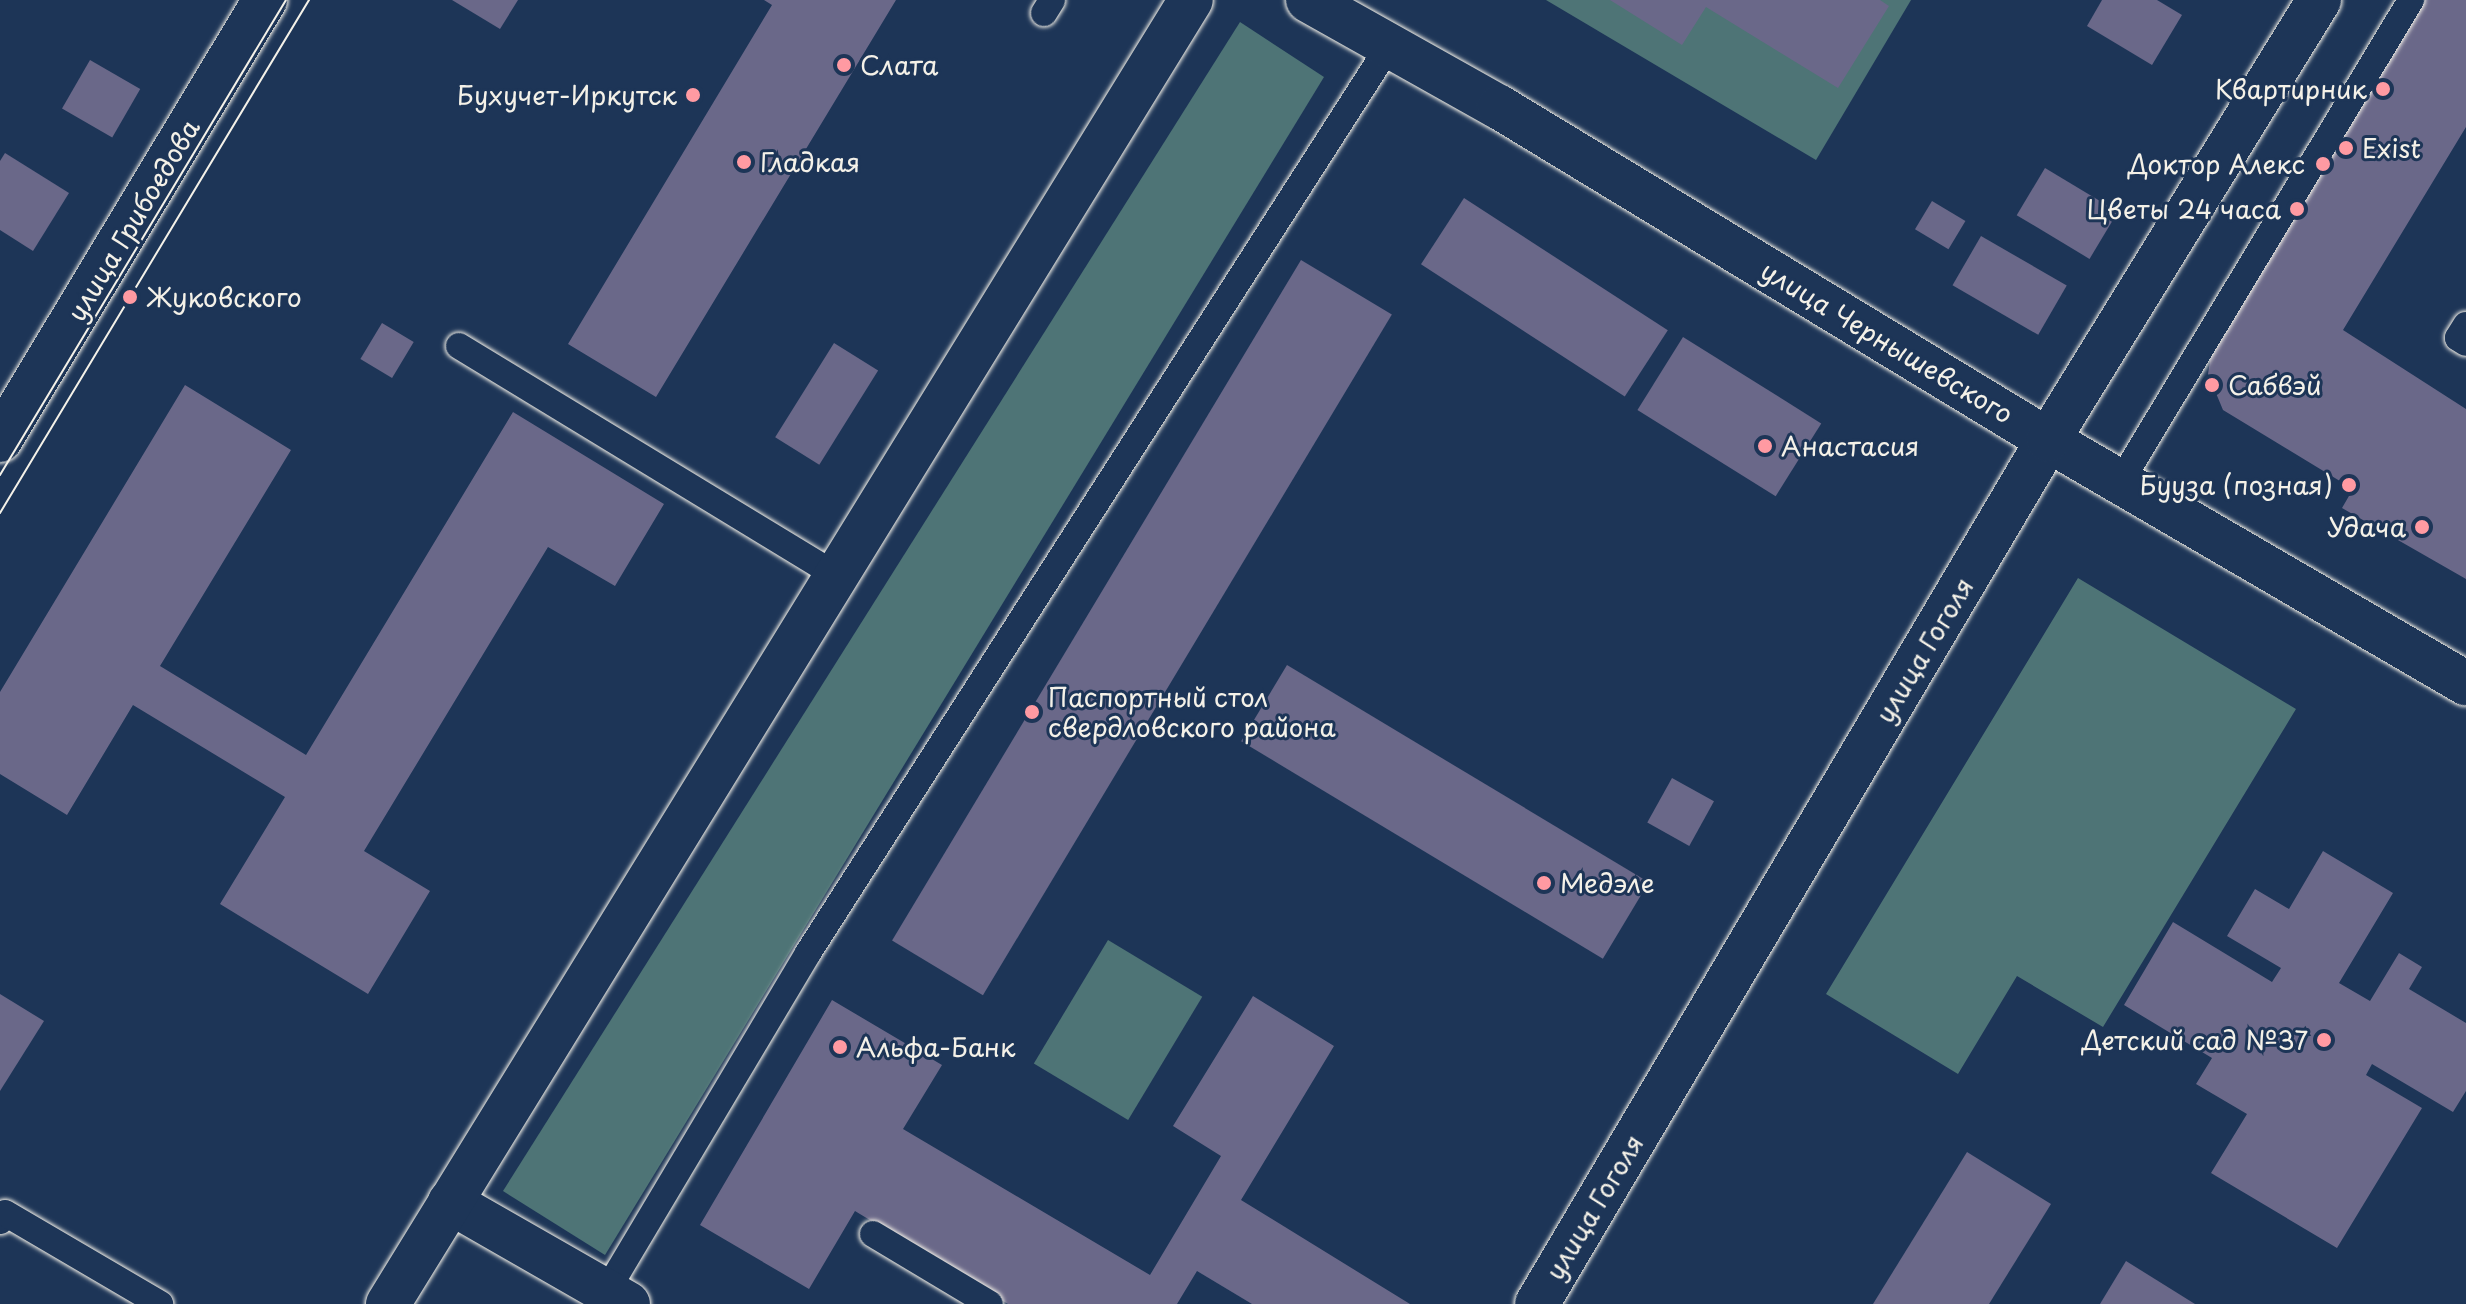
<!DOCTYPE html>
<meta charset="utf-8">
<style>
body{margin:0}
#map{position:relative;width:2466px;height:1304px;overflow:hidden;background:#1d3557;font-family:"Playpen Sans",sans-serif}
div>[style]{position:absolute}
.green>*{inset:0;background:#4e7476;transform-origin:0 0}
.building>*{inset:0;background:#6a6889;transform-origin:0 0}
.roads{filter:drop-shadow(0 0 2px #f4f1e8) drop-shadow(0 0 2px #f4f1e8)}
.service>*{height:26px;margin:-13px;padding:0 13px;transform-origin:13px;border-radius:13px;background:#1d3557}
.minor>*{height:44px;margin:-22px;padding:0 22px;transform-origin:22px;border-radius:22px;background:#1d3557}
.secondary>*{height:44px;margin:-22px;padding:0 22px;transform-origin:22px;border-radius:22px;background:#1d3557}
.tram>*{height:2px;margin:-1px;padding:0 1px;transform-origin:1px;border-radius:1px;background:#f4f1e8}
.dots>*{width:22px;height:22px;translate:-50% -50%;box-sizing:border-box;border:4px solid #1d3557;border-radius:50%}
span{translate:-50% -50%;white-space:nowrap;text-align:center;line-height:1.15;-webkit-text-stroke:6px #1d3557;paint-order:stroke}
.poi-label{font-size:26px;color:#f4f1e8}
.left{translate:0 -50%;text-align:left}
.right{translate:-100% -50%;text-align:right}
.street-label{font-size:26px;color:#f4f1e8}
</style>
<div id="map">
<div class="green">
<div style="clip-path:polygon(1546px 0,1911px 0,1816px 160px)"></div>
<div style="clip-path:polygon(1240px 22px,1324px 77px,605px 1255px,503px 1191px)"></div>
<div style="clip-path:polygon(2078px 578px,2296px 709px,2103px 1027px,2017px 976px,1958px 1074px,1826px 994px)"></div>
<div style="left:1108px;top:940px;width:110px;height:144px;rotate:31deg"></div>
</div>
<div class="building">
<div style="clip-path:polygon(452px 0,518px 0,500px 29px)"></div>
<div style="clip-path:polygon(764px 0,896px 0,656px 397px,568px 344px,772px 5px)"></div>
<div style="clip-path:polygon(1610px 0,1880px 0,1889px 6px,1838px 88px,1706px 7px,1682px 45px)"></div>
<div style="clip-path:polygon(2102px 0,2157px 0,2182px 15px,2152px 65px,2087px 26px)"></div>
<div style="clip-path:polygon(2418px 0,2466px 0,2466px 127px,2343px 330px,2466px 409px,2466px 579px,2342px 508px,2353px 489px,2223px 410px,2208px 374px,2214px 335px)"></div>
<div style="left:90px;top:60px;width:58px;height:56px;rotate:30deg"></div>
<div style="clip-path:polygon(5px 153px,69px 193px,33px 251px,0 230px,0 161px)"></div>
<div style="left:2045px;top:168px;width:85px;height:55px;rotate:31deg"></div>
<div style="left:1464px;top:198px;width:243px;height:79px;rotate:33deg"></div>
<div style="left:1932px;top:201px;width:39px;height:33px;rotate:31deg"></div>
<div style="left:1981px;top:236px;width:99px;height:57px;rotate:30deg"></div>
<div style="left:1301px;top:260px;width:106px;height:794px;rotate:31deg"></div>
<div style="left:382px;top:323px;width:37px;height:42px;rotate:31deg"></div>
<div style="left:1683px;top:337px;width:163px;height:86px;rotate:32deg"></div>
<div style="left:834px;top:343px;width:52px;height:111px;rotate:32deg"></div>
<div style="clip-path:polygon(185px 385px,291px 450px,160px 666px,306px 755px,513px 412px,664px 504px,615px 586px,548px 547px,364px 851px,430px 891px,368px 994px,220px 904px,285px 797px,133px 705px,67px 815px,0 774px,0 692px)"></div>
<div style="left:1287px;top:665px;width:422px;height:89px;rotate:31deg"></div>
<div style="left:1672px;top:778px;width:48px;height:51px;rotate:29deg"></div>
<div style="clip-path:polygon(2323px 851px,2393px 893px,2339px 983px,2370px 1001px,2399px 953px,2422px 967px,2409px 989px,2466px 1023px,2466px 1091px,2453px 1112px,2372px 1064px,2366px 1075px,2422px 1108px,2337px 1248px,2211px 1173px,2247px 1114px,2196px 1084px,2212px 1058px,2124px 1005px,2173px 922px,2272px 982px,2281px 968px,2227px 936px,2255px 889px,2289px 909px)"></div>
<div style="clip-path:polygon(0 994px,44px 1021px,0 1091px)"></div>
<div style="clip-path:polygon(1253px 996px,1334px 1046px,1241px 1200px,1410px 1304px,1252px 1304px,1197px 1271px,1177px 1304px,1008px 1304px,855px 1211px,809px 1289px,700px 1225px,832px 1000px,942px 1065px,903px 1129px,1150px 1275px,1221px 1156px,1173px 1126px)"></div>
<div style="clip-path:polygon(1967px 1152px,2051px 1204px,1989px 1304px,1873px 1304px)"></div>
<div style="clip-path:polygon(2126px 1261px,2195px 1304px,2100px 1304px)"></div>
</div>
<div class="roads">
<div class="service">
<div style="left:1044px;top:13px;width:15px;rotate:-58deg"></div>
<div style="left:2466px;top:325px;width:15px;rotate:122deg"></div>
<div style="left:2458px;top:338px;width:9px;rotate:32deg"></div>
<div style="left:459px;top:346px;width:443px;rotate:31.3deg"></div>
<div style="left:2121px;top:481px;width:562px;rotate:-58.91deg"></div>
<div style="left:0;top:1221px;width:9px;rotate:-58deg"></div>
<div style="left:5px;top:1213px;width:180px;rotate:30.4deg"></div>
<div style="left:873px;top:1234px;width:136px;rotate:30.9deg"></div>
<div style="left:606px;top:1292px;width:395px;rotate:-59.2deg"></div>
<div style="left:808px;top:953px;width:1074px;rotate:-57.36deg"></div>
</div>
<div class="minor">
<div style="left:1308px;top:0;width:219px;rotate:29.3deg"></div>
<div style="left:1499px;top:107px;width:642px;rotate:31.24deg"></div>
<div style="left:2048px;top:440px;width:484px;rotate:30.2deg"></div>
<div style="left:0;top:440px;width:514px;rotate:-58.94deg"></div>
</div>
<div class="secondary">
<div style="left:450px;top:1202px;width:205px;rotate:29.8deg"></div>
<div style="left:388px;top:1304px;width:1531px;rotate:-58.38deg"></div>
<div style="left:1537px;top:1304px;width:1004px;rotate:-59.4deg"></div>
<div style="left:2048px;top:440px;width:517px;rotate:-58.37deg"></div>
</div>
</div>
<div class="tram">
<div style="left:0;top:475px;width:554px;rotate:-58.95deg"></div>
<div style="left:0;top:513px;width:599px;rotate:-58.94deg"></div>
</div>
<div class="dots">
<div style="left:844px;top:65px;background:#ff9aa2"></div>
<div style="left:2383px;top:89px;background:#ff9aa2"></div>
<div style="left:693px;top:95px;background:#ff9aa2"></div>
<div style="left:2346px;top:148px;background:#ff9aa2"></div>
<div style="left:744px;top:162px;background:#ff9aa2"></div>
<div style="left:2323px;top:164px;background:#ff9aa2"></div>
<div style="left:2297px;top:209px;background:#ff9aa2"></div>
<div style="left:130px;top:297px;background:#ff9aa2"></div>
<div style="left:2212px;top:385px;background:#ff9aa2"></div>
<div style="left:1765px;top:446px;background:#ff9aa2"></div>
<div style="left:2349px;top:485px;background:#ff9aa2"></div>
<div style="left:2422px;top:527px;background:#ff9aa2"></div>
<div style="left:1032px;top:712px;background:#ff9aa2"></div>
<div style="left:1544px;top:883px;background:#ff9aa2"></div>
<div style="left:2324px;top:1040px;background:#ff9aa2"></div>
<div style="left:840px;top:1047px;background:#ff9aa2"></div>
</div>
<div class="poi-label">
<span class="left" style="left:860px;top:65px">Слата</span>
<span class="right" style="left:2367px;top:89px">Квартирник</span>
<span class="right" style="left:677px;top:95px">Бухучет-Иркутск</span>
<span class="left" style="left:2362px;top:148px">Exist</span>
<span class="left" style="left:760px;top:162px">Гладкая</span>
<span class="right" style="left:2305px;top:164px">Доктор Алекс</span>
<span class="right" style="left:2281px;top:209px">Цветы 24 часа</span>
<span class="left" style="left:146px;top:297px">Жуковского</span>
<span class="left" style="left:2228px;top:385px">Сабвэй</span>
<span class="left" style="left:1781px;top:446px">Анастасия</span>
<span class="right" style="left:2333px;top:485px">Бууза (позная)</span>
<span class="right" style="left:2406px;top:527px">Удача</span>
<span class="left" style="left:1048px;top:712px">Паспортный стол<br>свердловского района</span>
<span class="left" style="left:1560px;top:883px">Медэле</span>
<span class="right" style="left:2308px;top:1040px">Детский сад №37</span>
<span class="left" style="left:856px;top:1047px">Альфа-Банк</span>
</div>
<div class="street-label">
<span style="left:133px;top:220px;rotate:-59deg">улица Грибоедова</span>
<span style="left:1887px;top:342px;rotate:31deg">улица Чернышевского</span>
<span style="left:1924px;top:650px;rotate:-59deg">улица Гоголя</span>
<span style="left:1594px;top:1207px;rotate:-59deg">улица Гоголя</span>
</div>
</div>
